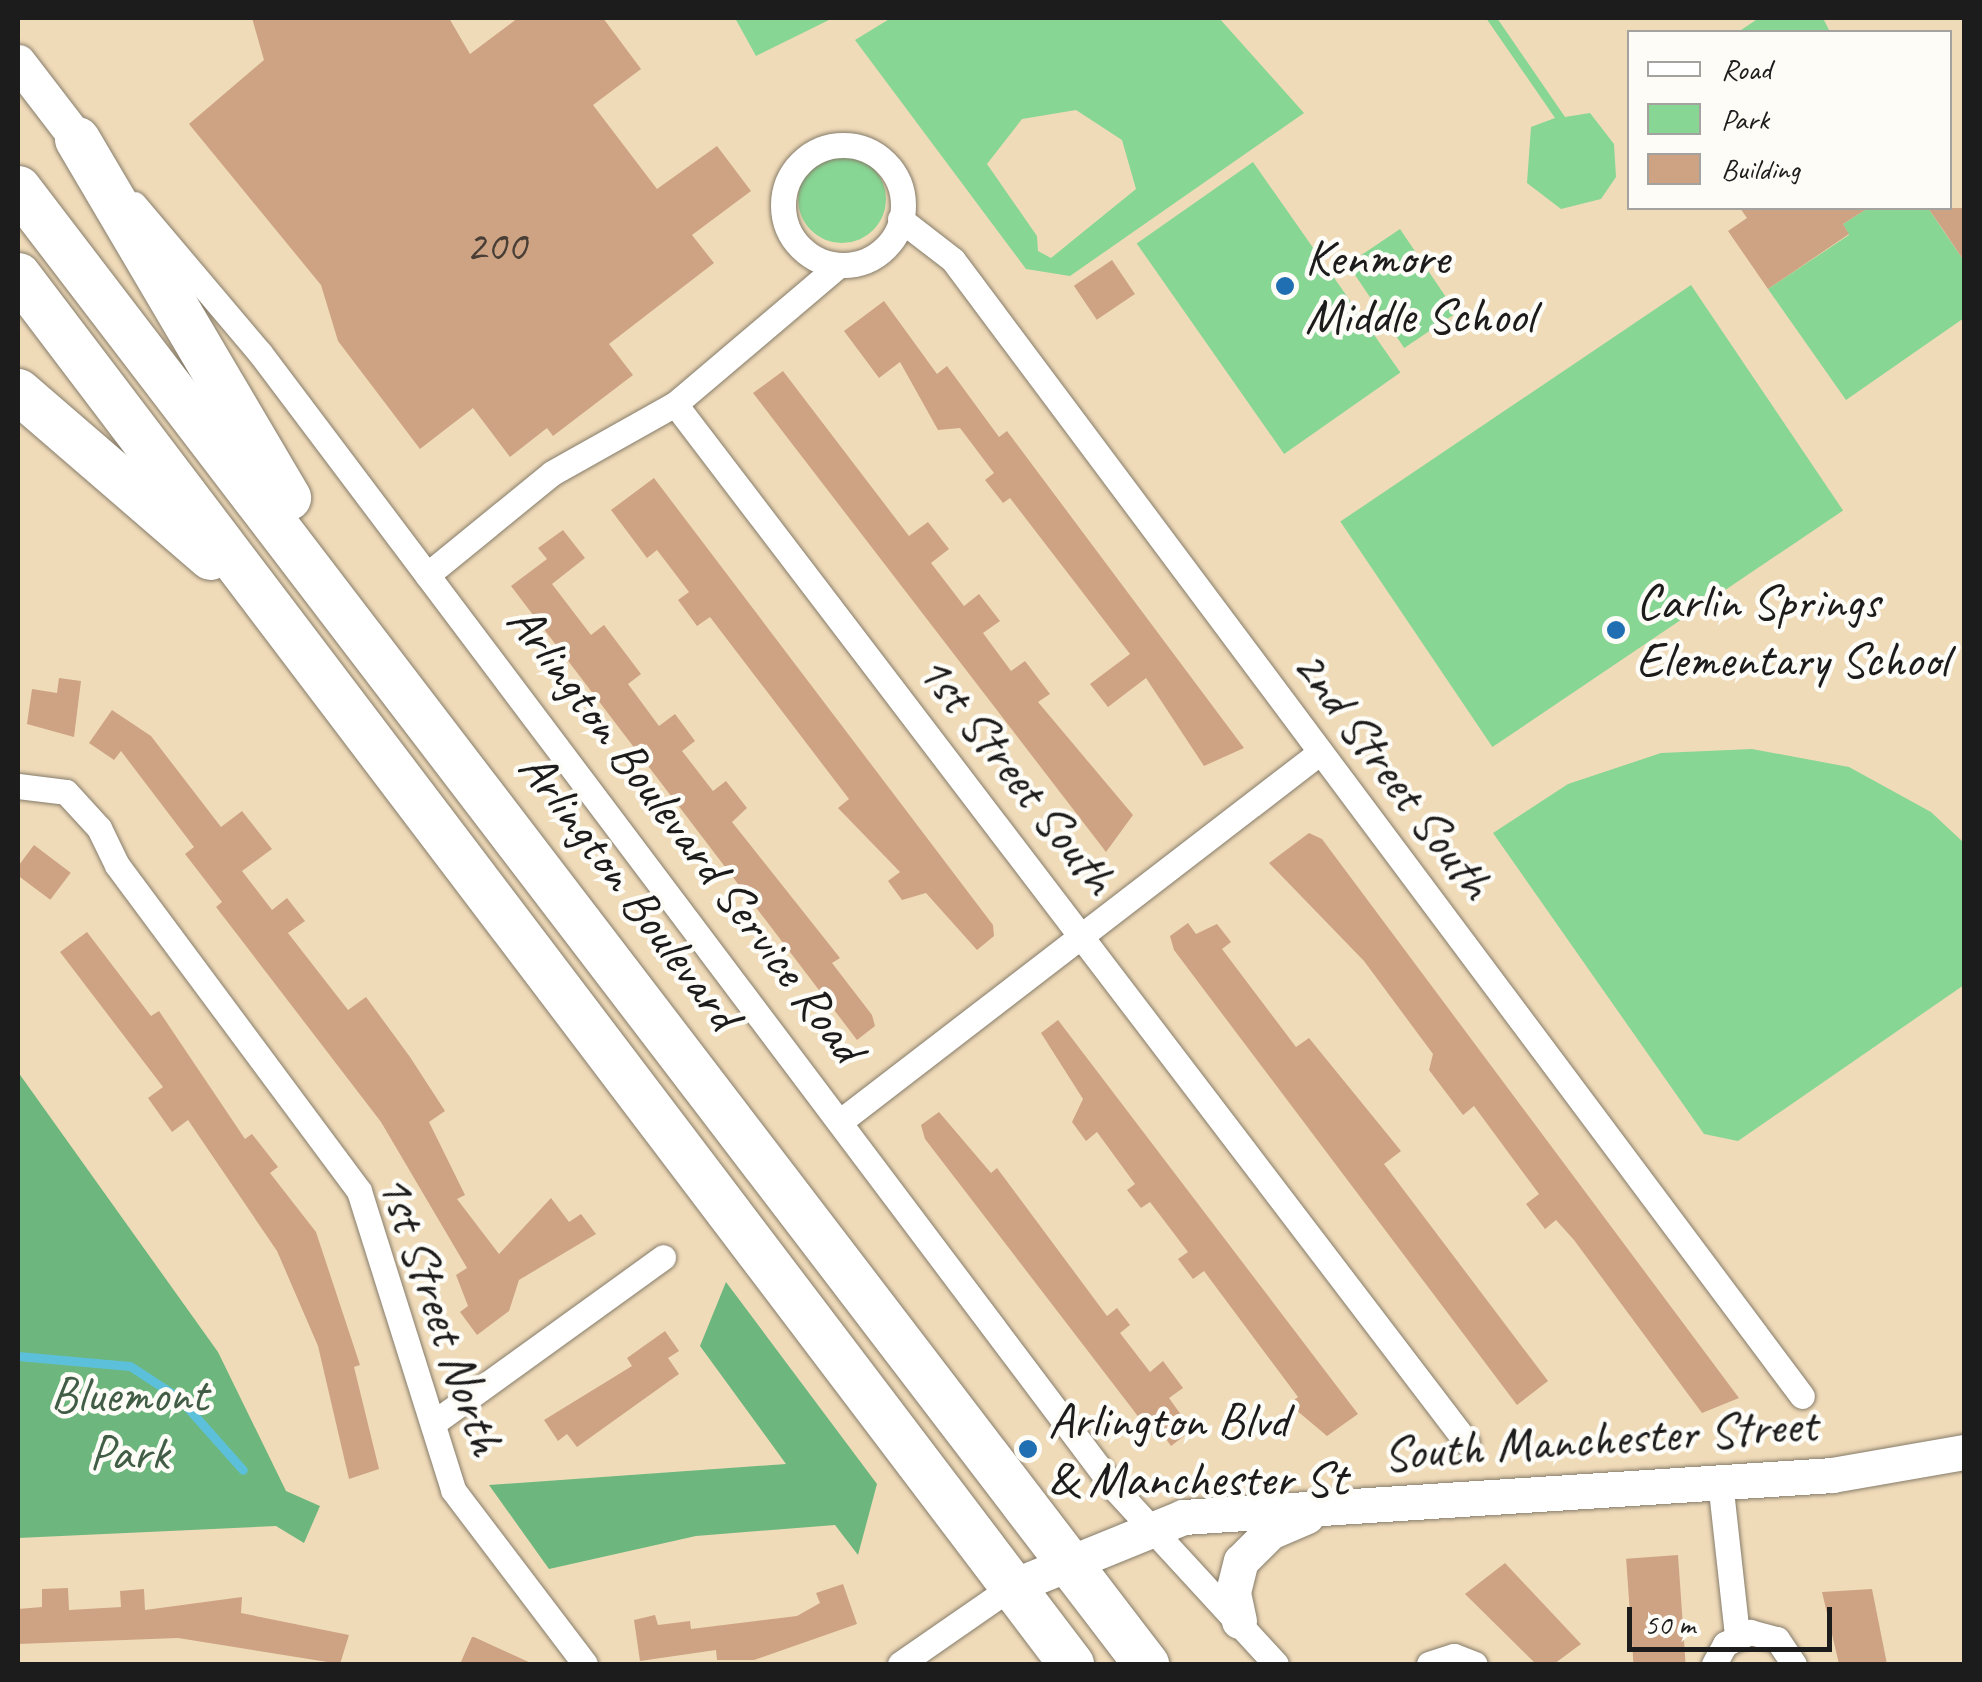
<!DOCTYPE html>
<style>
body{margin:0}
#map{position:relative;width:1982px;height:1682px;overflow:hidden;background:#f0dbb9;font-family:Caveat,sans-serif}
div>[style]{position:absolute}
.green>*{inset:0;background:#87d694;transform-origin:0 0}
.round{border-radius:50%}
.forest>*{inset:0;background:#6db77e}
.stream>*{height:9px;margin:-4.5px;padding:0 4.5px;transform-origin:4.5px;border-radius:4.5px;background:#5dc0db}
.building>*{inset:0;background:#cda383;transform-origin:0 0}
.roads{filter:drop-shadow(0 0 2px #867c6a) drop-shadow(0 0 2px #867c6a)}
.street>*{height:25px;margin:-12.5px;padding:0 12.5px;transform-origin:12.5px;border-radius:12.5px;background:#fff}
.street>.ring{margin:-12.5px;padding:0;box-sizing:content-box;background:none;border:25px solid #fff;border-radius:50%}
.secondary>*{height:35px;margin:-17.5px;padding:0 17.5px;transform-origin:17.5px;border-radius:17.5px;background:#fff}
.highway>*{height:45px;margin:-22.5px;padding:0 22.5px;transform-origin:22.5px;border-radius:22.5px;background:#fff}
.dots>*{width:28px;height:28px;translate:-50% -50%;box-sizing:border-box;border:5px solid #fdfcf7;border-radius:50%}
span{translate:-50% -50%;white-space:nowrap;text-align:center;line-height:1.15;-webkit-text-stroke:9px #fdfcf7;paint-order:stroke}
.number-label{font-size:45px;color:#483e36}
.number-label span{-webkit-text-stroke-width:0}
.poi-label{font-size:50px;color:#1c1c1c}
.left{translate:0 -50%;text-align:left}
.street-label{font-size:50px;color:#1c1c1c}
.park-label{font-size:50px;color:#415d46}
.frame{position:absolute;inset:0;border:20px solid #1c1c1c;pointer-events:none}
.legend{position:absolute;left:1627px;top:30px;width:325px;height:180px;box-sizing:border-box;background:#fdfcf7;border:2px solid #a3a29f;margin:0;padding:12px 18px;list-style:none;font-size:30px;color:#1c1c1c}
.legend li{display:flex;align-items:center;gap:20px;height:50px}
.legend b{width:50px;border:2px solid #a3a29f}
.scale{position:absolute;left:1627px;top:1607px;width:205px;height:45px;box-sizing:border-box;border:5px solid #1c1c1c;border-top:0;padding-left:12px;font-size:30px;line-height:35px;white-space:nowrap;color:#1c1c1c;-webkit-text-stroke:8px #fdfcf7;paint-order:stroke}
</style>
<div id="map">
<div class="green">
<div style="clip-path:polygon(735px 18px,833px 18px,756px 56px)"></div>
<div style="clip-path:polygon(evenodd,891px 18px,1219px 18px,1304px 113px,1070px 276px,1026px 269px,855px 40px,891px 18px,1076px 110px,1122px 140px,1136px 189px,1051px 258px,1038px 251px,1037px 236px,987px 164px,1022px 119px,1076px 110px)"></div>
<div style="clip-path:polygon(1486px 18px,1497px 18px,1565px 117px,1590px 113px,1614px 144px,1616px 177px,1601px 199px,1561px 209px,1527px 183px,1531px 127px,1555px 118px)"></div>
<div style="clip-path:polygon(1759px 18px,1823px 18px,1830px 32px,1738px 32px)"></div>
<div class="round" style="left:798px;top:155px;width:88px;height:88px"></div>
<div style="left:1253px;top:162px;width:257px;height:142px;rotate:55deg"></div>
<div style="clip-path:polygon(1868px 208px,1928px 208px,1964px 261px,1964px 318px,1846px 400px,1768px 289px,1849px 235px,1843px 224px)"></div>
<div style="left:1400px;top:229px;width:101px;height:63px;rotate:56deg"></div>
<div style="left:1691px;top:285px;width:272px;height:423px;rotate:56deg"></div>
<div style="clip-path:polygon(1752px 749px,1849px 767px,1931px 812px,1964px 843px,1964px 985px,1738px 1141px,1704px 1134px,1493px 833px,1568px 784px,1661px 753px)"></div>
</div>
<div class="forest">
<div style="clip-path:polygon(18px 1072px,218px 1352px,286px 1491px,320px 1506px,304px 1543px,276px 1526px,18px 1538px)"></div>
<div style="clip-path:polygon(726px 1282px,877px 1484px,858px 1555px,835px 1525px,696px 1536px,549px 1569px,489px 1485px,786px 1464px,700px 1346px)"></div>
</div>
<div class="stream">
<div style="left:18px;top:1356px;width:112px;rotate:5.1deg"></div>
<div style="left:130px;top:1366px;width:59px;rotate:33.1deg"></div>
<div style="left:179px;top:1398px;width:96px;rotate:48.4deg"></div>
</div>
<div class="building">
<div style="clip-path:polygon(252px 18px,449px 18px,470px 54px,518px 18px,603px 18px,641px 69px,593px 105px,657px 189px,717px 146px,751px 191px,692px 235px,714px 263px,609px 344px,633px 375px,553px 436px,547px 428px,510px 457px,473px 408px,420px 449px,338px 341px,321px 285px,189px 124px,264px 60px)"></div>
<div style="clip-path:polygon(1740px 208px,1868px 208px,1843px 224px,1849px 234px,1768px 289px,1728px 231px,1747px 218px)"></div>
<div style="clip-path:polygon(1928px 208px,1964px 208px,1964px 261px,1944px 231px)"></div>
<div style="left:1112px;top:260px;width:41px;height:46px;rotate:56deg"></div>
<div style="clip-path:polygon(884px 301px,937px 374px,947px 366px,999px 437px,1007px 431px,1244px 748px,1204px 766px,1146px 678px,1108px 707px,1090px 684px,1130px 654px,1010px 498px,1003px 503px,985px 480px,994px 473px,960px 428px,938px 430px,900px 362px,879px 378px,844px 331px)"></div>
<div style="clip-path:polygon(783px 371px,909px 536px,928px 522px,949px 549px,931px 563px,964px 606px,979px 594px,1000px 621px,983px 633px,1011px 671px,1025px 661px,1050px 694px,1038px 702px,1133px 815px,1106px 852px,753px 393px)"></div>
<div style="clip-path:polygon(654px 478px,993px 925px,994px 936px,977px 950px,926px 893px,902px 900px,888px 881px,900px 872px,838px 808px,849px 799px,710px 617px,697px 626px,678px 600px,689px 592px,657px 550px,647px 558px,611px 510px)"></div>
<div style="clip-path:polygon(563px 530px,585px 558px,552px 584px,591px 635px,604px 625px,641px 674px,628px 684px,659px 726px,675px 714px,695px 741px,682px 751px,713px 791px,726px 781px,747px 808px,732px 822px,840px 958px,832px 963px,872px 1015px,875px 1026px,857px 1040px,511px 586px,547px 559px,538px 548px)"></div>
<div style="clip-path:polygon(59px 678px,81px 681px,74px 737px,27px 724px,32px 689px,57px 693px)"></div>
<div style="clip-path:polygon(112px 710px,151px 736px,221px 827px,242px 811px,272px 849px,242px 871px,272px 910px,287px 898px,305px 921px,288px 933px,348px 1010px,366px 997px,410px 1057px,445px 1111px,429px 1122px,465px 1195px,457px 1199px,499px 1254px,551px 1198px,569px 1222px,581px 1214px,596px 1234px,519px 1280px,509px 1311px,477px 1335px,460px 1312px,468px 1306px,456px 1275px,467px 1268px,381px 1122px,216px 907px,222px 902px,185px 854px,194px 847px,121px 751px,114px 760px,89px 743px)"></div>
<div style="clip-path:polygon(1309px 833px,1322px 839px,1739px 1398px,1702px 1413px,1574px 1240px,1556px 1220px,1545px 1229px,1526px 1204px,1539px 1194px,1474px 1106px,1463px 1115px,1429px 1070px,1433px 1054px,1364px 961px,1269px 863px)"></div>
<div style="left:34px;top:845px;width:46px;height:34px;rotate:37deg"></div>
<div style="clip-path:polygon(1188px 923px,1196px 934px,1217px 924px,1231px 942px,1222px 949px,1296px 1047px,1309px 1038px,1401px 1151px,1384px 1164px,1548px 1381px,1517px 1405px,1174px 950px,1170px 936px)"></div>
<div style="clip-path:polygon(87px 932px,151px 1016px,159px 1011px,245px 1139px,252px 1134px,278px 1167px,270px 1173px,316px 1232px,360px 1365px,354px 1367px,379px 1469px,349px 1479px,318px 1346px,277px 1251px,188px 1120px,172px 1132px,148px 1098px,163px 1087px,60px 952px)"></div>
<div style="clip-path:polygon(1058px 1020px,1358px 1414px,1327px 1436px,1289px 1404px,1298px 1397px,1204px 1271px,1193px 1279px,1178px 1259px,1188px 1252px,1150px 1202px,1141px 1208px,1127px 1190px,1135px 1184px,1097px 1132px,1086px 1141px,1072px 1122px,1083px 1099px,1041px 1033px)"></div>
<div style="clip-path:polygon(939px 1112px,991px 1173px,997px 1168px,1107px 1316px,1117px 1308px,1130px 1325px,1120px 1333px,1150px 1372px,1163px 1361px,1183px 1388px,1169px 1398px,1192px 1430px,1171px 1446px,1164px 1436px,1157px 1441px,925px 1139px,921px 1125px)"></div>
<div style="clip-path:polygon(665px 1331px,679px 1351px,668px 1358px,679px 1374px,577px 1447px,567px 1434px,558px 1441px,544px 1420px,632px 1366px,627px 1358px)"></div>
<div style="left:1678px;top:1555px;width:109px;height:52px;rotate:86deg"></div>
<div style="clip-path:polygon(1505px 1563px,1581px 1644px,1554px 1664px,1536px 1664px,1465px 1594px)"></div>
<div style="clip-path:polygon(843px 1584px,857px 1624px,754px 1660px,717px 1660px,716px 1650px,640px 1661px,634px 1620px,655px 1615px,658px 1625px,690px 1621px,691px 1629px,797px 1616px,820px 1603px,816px 1593px)"></div>
<div style="clip-path:polygon(68px 1588px,69px 1610px,121px 1607px,120px 1591px,144px 1589px,145px 1610px,242px 1597px,241px 1613px,349px 1635px,340px 1664px,178px 1638px,18px 1644px,18px 1609px,42px 1607px,42px 1589px)"></div>
<div style="clip-path:polygon(1872px 1589px,1887px 1664px,1839px 1664px,1822px 1592px)"></div>
<div style="clip-path:polygon(472px 1637px,474px 1637px,533px 1664px,460px 1664px)"></div>
</div>
<div class="roads">
<div class="street">
<div class="ring" style="left:783px;top:145px;width:95px;height:95px"></div>
<div style="left:134px;top:204px;width:195px;rotate:49.8deg"></div>
<div style="left:260px;top:353px;width:1423px;rotate:53.03deg"></div>
<div style="left:1116px;top:1490px;width:236px;rotate:47.4deg"></div>
<div style="left:900px;top:219px;width:67px;rotate:37.7deg"></div>
<div style="left:953px;top:260px;width:1418px;rotate:53.23deg"></div>
<div style="left:675px;top:404px;width:215px;rotate:-40.3deg"></div>
<div style="left:427px;top:575px;width:161px;rotate:-39.2deg"></div>
<div style="left:552px;top:473px;width:141px;rotate:-29.3deg"></div>
<div style="left:675px;top:404px;width:1306px;rotate:52.68deg"></div>
<div style="left:18px;top:786px;width:48px;rotate:7.1deg"></div>
<div style="left:66px;top:792px;width:49px;rotate:47.5deg"></div>
<div style="left:99px;top:828px;width:41px;rotate:64.1deg"></div>
<div style="left:117px;top:865px;width:406px;rotate:53.4deg"></div>
<div style="left:359px;top:1191px;width:313px;rotate:72.5deg"></div>
<div style="left:453px;top:1490px;width:218px;rotate:52.8deg"></div>
<div style="left:842px;top:1120px;width:602px;rotate:-37.57deg"></div>
<div style="left:436px;top:1421px;width:280px;rotate:-35.8deg"></div>
<div style="left:1720px;top:1481px;width:156px;rotate:83.7deg"></div>
<div style="left:900px;top:1664px;width:135px;rotate:-34.7deg"></div>
<div style="left:1429px;top:1664px;width:26px;rotate:-18deg"></div>
<div style="left:1454px;top:1656px;width:22px;rotate:21deg"></div>
<div style="left:1714px;top:1664px;width:23px;rotate:-61deg"></div>
<div style="left:1725px;top:1644px;width:28px;rotate:-26deg"></div>
<div style="left:1750px;top:1632px;width:28px;rotate:15deg"></div>
<div style="left:1777px;top:1639px;width:30px;rotate:56deg"></div>
</div>
<div class="secondary">
<div style="left:18px;top:62px;width:97px;rotate:52.5deg"></div>
<div style="left:1011px;top:1587px;width:186px;rotate:-22.1deg"></div>
<div style="left:1183px;top:1517px;width:650px;rotate:-3.7deg"></div>
<div style="left:1832px;top:1475px;width:134px;rotate:-9.9deg"></div>
<div style="left:1239px;top:1621px;width:30px;rotate:-102deg"></div>
<div style="left:1233px;top:1592px;width:32px;rotate:-76deg"></div>
<div style="left:1241px;top:1561px;width:41px;rotate:-45deg"></div>
<div style="left:1270px;top:1532px;width:40px;rotate:-23.4deg"></div>
</div>
<div class="highway">
<div style="left:77px;top:139px;width:416px;rotate:59.5deg"></div>
<div style="left:18px;top:188px;width:1858px;rotate:52.61deg"></div>
<div style="left:18px;top:275px;width:1743px;rotate:52.83deg"></div>
<div style="left:18px;top:391px;width:254px;rotate:40.8deg"></div>
</div>
</div>
<div class="dots">
<div style="left:1285px;top:286px;background:#1f6fb2"></div>
<div style="left:1616px;top:630px;background:#1f6fb2"></div>
<div style="left:1028px;top:1449px;background:#1f6fb2"></div>
</div>
<div class="number-label">
<span style="left:496px;top:246px">200</span>
</div>
<div class="poi-label">
<span class="left" style="left:1305px;top:286px">Kenmore<br>Middle School</span>
<span class="left" style="left:1636px;top:630px">Carlin Springs<br>Elementary School</span>
<span class="left" style="left:1048px;top:1449px">Arlington Blvd<br>&amp; Manchester St</span>
</div>
<div class="street-label">
<span style="left:1017px;top:774px;rotate:52deg">1st Street South</span>
<span style="left:1393px;top:774px;rotate:53deg">2nd Street South</span>
<span style="left:686px;top:833px;rotate:53deg">Arlington Boulevard Service Road</span>
<span style="left:630px;top:890px;rotate:53deg">Arlington Boulevard</span>
<span style="left:441px;top:1314px;rotate:71deg">1st Street North</span>
<span style="left:1600px;top:1439px;rotate:-4deg">South Manchester Street</span>
</div>
<div class="park-label">
<span style="left:129px;top:1423px">Bluemont<br>Park</span>
</div>
<div class="frame"></div>
<ul class="legend">
<li><b style="height:12px;background:#fff"></b>Road</li>
<li><b style="height:28px;background:#87d694"></b>Park</li>
<li><b style="height:28px;background:#cda383"></b>Building</li>
</ul>
<div class="scale">50 m</div>
</div>
